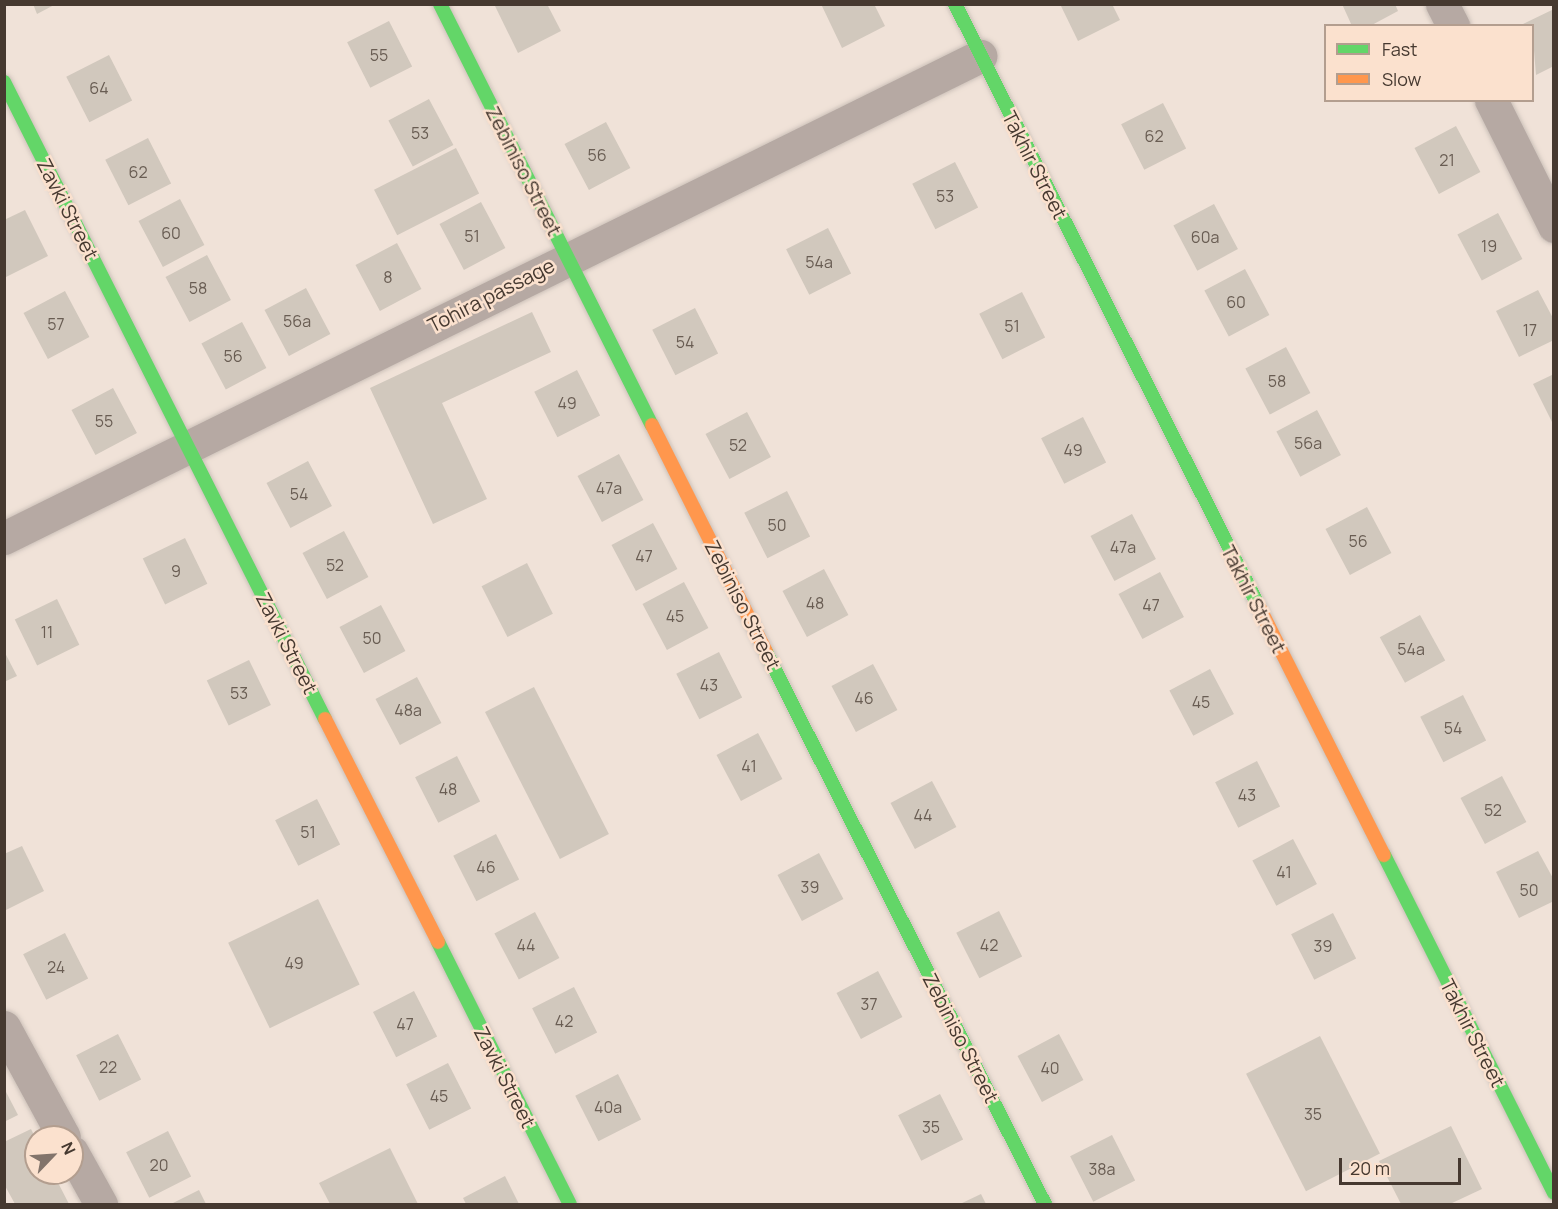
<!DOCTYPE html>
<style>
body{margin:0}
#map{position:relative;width:1558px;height:1209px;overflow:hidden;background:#f0e2d8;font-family:Manrope,sans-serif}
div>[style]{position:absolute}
.building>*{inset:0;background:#d1c8bd;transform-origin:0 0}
.roads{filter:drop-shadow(0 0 2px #ccc1b9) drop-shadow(0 0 2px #ccc1b9)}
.street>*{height:33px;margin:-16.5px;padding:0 16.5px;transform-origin:16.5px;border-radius:16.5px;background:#b6a9a3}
.fast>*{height:14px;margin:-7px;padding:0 7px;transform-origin:7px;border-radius:7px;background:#63d668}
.slow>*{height:14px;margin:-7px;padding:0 7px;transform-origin:7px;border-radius:7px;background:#ff974d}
span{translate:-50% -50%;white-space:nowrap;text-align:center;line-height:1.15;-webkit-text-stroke:5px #fbe1ce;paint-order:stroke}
.number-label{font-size:16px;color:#695d53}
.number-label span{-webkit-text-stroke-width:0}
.street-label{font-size:20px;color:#463930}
.frame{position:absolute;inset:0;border:6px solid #463930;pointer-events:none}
.legend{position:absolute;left:1324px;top:24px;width:210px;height:78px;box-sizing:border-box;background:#fbe1ce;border:2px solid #b39e8f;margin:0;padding:8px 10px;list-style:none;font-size:18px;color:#463930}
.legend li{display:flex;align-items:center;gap:12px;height:30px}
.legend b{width:30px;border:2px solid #b39e8f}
.north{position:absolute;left:24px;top:1125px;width:60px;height:60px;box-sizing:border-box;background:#fbe1ce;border:2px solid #b39e8f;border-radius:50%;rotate:65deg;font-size:16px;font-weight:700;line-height:24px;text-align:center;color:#463930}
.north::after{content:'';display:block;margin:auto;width:21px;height:27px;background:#82746b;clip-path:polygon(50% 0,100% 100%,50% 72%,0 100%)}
.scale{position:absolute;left:1339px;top:1158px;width:122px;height:27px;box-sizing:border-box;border:3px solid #463930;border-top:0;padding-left:8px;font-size:18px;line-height:21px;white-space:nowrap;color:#463930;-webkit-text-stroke:4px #fbe1ce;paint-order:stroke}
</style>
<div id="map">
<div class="building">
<div style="clip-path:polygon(33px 4px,56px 4px,37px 14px)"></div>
<div style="clip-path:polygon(499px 4px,547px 4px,561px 31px,518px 53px,495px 6px)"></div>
<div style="clip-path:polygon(821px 4px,874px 4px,885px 26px,842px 48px)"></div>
<div style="clip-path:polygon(1060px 4px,1112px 4px,1120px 20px,1078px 41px)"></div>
<div style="clip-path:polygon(1342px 4px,1395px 4px,1398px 11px,1370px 26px,1352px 26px)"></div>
<div style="clip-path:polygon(1554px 9px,1554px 66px,1536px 75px,1532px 26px,1519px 26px)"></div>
<div style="left:389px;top:21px;width:51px;height:47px;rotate:63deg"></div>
<div style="left:109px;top:55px;width:51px;height:48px;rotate:63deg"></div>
<div style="left:429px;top:99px;width:52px;height:46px;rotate:62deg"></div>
<div style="left:1163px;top:103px;width:51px;height:47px;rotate:63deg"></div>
<div style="left:606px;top:122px;width:52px;height:47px;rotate:62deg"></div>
<div style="left:1456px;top:126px;width:52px;height:47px;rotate:62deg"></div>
<div style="left:148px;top:138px;width:51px;height:48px;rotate:63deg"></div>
<div style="left:456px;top:148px;width:51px;height:92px;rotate:63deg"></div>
<div style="left:955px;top:162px;width:51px;height:48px;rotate:63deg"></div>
<div style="left:180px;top:199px;width:52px;height:47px;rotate:62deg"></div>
<div style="left:481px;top:202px;width:52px;height:47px;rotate:62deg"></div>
<div style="left:1214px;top:204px;width:51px;height:46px;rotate:62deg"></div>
<div style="clip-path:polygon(25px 210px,48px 256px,6px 277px,4px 220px)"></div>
<div style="left:1498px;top:213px;width:52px;height:46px;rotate:62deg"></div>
<div style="left:828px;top:228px;width:51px;height:47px;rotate:63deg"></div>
<div style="left:397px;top:243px;width:52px;height:47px;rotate:62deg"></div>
<div style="left:207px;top:255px;width:51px;height:47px;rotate:62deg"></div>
<div style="left:1245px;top:269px;width:52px;height:46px;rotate:62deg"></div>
<div style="left:306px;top:288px;width:52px;height:47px;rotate:62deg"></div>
<div style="clip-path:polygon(1538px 290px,1554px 320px,1554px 340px,1519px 357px,1496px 311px)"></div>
<div style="left:65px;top:291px;width:52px;height:47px;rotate:62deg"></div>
<div style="left:1022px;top:292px;width:51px;height:48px;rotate:63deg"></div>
<div style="left:695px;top:308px;width:51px;height:48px;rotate:63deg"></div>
<div style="clip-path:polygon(532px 312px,551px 352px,442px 403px,487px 499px,433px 524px,370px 388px)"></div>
<div style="left:242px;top:322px;width:52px;height:46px;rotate:62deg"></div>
<div style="left:1286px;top:347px;width:52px;height:46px;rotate:62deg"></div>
<div style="left:577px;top:370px;width:51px;height:48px;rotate:63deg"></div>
<div style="clip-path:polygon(1554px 374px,1554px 426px,1533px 384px)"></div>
<div style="left:113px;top:388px;width:51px;height:47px;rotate:62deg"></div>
<div style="left:1317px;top:410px;width:51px;height:46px;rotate:62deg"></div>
<div style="left:747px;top:412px;width:51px;height:47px;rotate:62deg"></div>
<div style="left:1083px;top:417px;width:51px;height:47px;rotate:63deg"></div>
<div style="left:619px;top:454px;width:52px;height:47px;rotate:62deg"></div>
<div style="left:308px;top:461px;width:51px;height:47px;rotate:62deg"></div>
<div style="left:787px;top:491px;width:51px;height:48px;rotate:63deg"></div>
<div style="left:1367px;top:507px;width:52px;height:47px;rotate:62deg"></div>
<div style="left:1132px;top:514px;width:51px;height:47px;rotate:62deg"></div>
<div style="left:653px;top:523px;width:52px;height:47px;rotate:62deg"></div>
<div style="left:344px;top:531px;width:52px;height:47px;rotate:62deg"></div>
<div style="left:185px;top:538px;width:51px;height:47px;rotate:64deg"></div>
<div style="left:527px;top:563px;width:57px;height:51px;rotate:63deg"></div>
<div style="left:824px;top:569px;width:52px;height:47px;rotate:62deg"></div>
<div style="left:1160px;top:572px;width:51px;height:47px;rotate:62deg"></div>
<div style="left:684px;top:582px;width:52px;height:47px;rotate:62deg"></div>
<div style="left:57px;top:599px;width:51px;height:47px;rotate:64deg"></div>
<div style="left:381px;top:605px;width:52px;height:47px;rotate:62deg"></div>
<div style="left:1420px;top:615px;width:52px;height:46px;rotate:61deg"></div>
<div style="clip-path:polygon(4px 651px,17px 676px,4px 682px)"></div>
<div style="left:719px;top:652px;width:51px;height:48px;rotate:63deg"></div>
<div style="left:249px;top:660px;width:50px;height:47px;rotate:64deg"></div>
<div style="left:873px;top:664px;width:52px;height:47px;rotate:62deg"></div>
<div style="left:1210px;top:669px;width:51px;height:46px;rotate:62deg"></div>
<div style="left:417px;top:677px;width:52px;height:47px;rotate:62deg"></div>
<div style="left:534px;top:687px;width:165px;height:55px;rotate:63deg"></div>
<div style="left:1463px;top:695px;width:51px;height:48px;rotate:63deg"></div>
<div style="left:758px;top:733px;width:52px;height:47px;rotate:62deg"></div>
<div style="left:457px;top:756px;width:51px;height:47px;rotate:63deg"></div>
<div style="left:1257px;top:761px;width:51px;height:47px;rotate:63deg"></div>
<div style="left:1502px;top:776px;width:52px;height:47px;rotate:62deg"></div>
<div style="left:932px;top:781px;width:52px;height:47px;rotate:62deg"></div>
<div style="left:317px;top:799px;width:51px;height:47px;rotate:63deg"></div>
<div style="left:496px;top:834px;width:51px;height:48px;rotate:63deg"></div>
<div style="left:1293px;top:839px;width:51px;height:46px;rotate:62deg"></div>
<div style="clip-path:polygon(22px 846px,44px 891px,4px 911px,4px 854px)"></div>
<div style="clip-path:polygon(1538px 851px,1554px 880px,1554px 901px,1519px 918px,1496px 872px)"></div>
<div style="left:819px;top:853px;width:52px;height:47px;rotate:62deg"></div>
<div style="left:318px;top:899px;width:95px;height:100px;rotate:64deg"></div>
<div style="left:999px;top:911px;width:51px;height:48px;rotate:63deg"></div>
<div style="left:535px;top:912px;width:52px;height:46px;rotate:62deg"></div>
<div style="left:1333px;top:913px;width:51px;height:47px;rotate:63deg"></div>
<div style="left:65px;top:933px;width:51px;height:47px;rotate:63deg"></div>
<div style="left:878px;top:971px;width:52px;height:47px;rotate:62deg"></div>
<div style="left:574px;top:987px;width:51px;height:47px;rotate:63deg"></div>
<div style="left:414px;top:991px;width:51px;height:46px;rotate:63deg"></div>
<div style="left:118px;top:1034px;width:51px;height:47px;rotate:63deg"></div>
<div style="left:1059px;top:1034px;width:52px;height:47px;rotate:62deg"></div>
<div style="left:1320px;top:1036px;width:132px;height:83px;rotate:63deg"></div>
<div style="left:448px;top:1063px;width:51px;height:47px;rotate:63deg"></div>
<div style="left:618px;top:1074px;width:51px;height:48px;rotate:63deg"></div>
<div style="clip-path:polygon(4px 1088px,18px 1115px,4px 1122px)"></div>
<div style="left:940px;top:1094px;width:51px;height:47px;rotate:63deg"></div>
<div style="clip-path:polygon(1451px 1126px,1482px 1189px,1450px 1204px,1401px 1204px,1379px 1161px)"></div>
<div style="clip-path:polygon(31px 1129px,36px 1139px,36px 1173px,53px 1173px,69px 1204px,15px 1204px,4px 1184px,4px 1142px)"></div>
<div style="left:168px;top:1131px;width:51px;height:47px;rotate:63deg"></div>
<div style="left:1112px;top:1135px;width:51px;height:47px;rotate:63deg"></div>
<div style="clip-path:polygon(390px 1148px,418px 1204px,330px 1204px,319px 1183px)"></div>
<div style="clip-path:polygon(505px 1176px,519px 1204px,466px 1204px,463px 1198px)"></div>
<div style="clip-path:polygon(199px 1190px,206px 1204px,171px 1204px)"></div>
<div style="clip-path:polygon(981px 1194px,986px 1204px,960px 1204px)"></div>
</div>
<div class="roads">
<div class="street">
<div style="left:1442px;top:4px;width:25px;rotate:63deg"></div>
<div style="left:1491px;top:100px;width:141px;rotate:63.4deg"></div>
<div style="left:4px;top:538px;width:1089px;rotate:-26.28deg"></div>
<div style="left:4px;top:1027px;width:125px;rotate:61.4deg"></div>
<div style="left:72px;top:1152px;width:60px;rotate:60.9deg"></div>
</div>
<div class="fast">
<div style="left:440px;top:4px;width:471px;rotate:63.3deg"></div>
<div style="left:955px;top:4px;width:673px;rotate:63.24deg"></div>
<div style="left:4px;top:82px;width:713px;rotate:63.26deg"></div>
<div style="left:766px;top:652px;width:619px;rotate:63.19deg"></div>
<div style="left:1384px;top:855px;width:378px;rotate:63.3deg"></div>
<div style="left:438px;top:942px;width:293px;rotate:63.3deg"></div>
</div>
<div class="slow">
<div style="left:652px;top:425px;width:254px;rotate:63.3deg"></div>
<div style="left:1258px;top:605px;width:280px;rotate:63.3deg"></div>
<div style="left:325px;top:719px;width:250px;rotate:63.1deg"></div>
</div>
</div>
<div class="number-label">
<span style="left:379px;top:55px">55</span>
<span style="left:99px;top:88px">64</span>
<span style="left:420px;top:133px">53</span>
<span style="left:1154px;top:136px">62</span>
<span style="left:597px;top:155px">56</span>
<span style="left:1447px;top:160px">21</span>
<span style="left:138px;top:172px">62</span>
<span style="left:945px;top:196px">53</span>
<span style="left:171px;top:233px">60</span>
<span style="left:472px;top:236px">51</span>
<span style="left:1205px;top:237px">60a</span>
<span style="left:1489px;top:246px">19</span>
<span style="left:819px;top:262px">54a</span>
<span style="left:388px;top:277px">8</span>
<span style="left:198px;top:288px">58</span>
<span style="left:1236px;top:302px">60</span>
<span style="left:297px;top:321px">56a</span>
<span style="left:56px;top:324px">57</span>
<span style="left:1012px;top:326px">51</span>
<span style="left:1530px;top:330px">17</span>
<span style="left:685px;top:342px">54</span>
<span style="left:233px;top:356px">56</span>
<span style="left:1277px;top:381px">58</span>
<span style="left:567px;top:403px">49</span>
<span style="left:104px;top:421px">55</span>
<span style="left:1308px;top:443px">56a</span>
<span style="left:738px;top:445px">52</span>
<span style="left:1073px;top:450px">49</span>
<span style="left:609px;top:488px">47a</span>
<span style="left:299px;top:494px">54</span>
<span style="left:777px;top:525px">50</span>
<span style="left:1358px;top:541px">56</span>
<span style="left:1123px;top:547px">47a</span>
<span style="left:644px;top:556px">47</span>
<span style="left:335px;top:565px">52</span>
<span style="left:176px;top:571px">9</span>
<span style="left:815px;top:603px">48</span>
<span style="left:1151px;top:605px">47</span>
<span style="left:675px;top:616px">45</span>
<span style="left:47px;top:632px">11</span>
<span style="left:372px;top:638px">50</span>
<span style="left:1411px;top:649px">54a</span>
<span style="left:709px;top:685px">43</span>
<span style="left:239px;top:693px">53</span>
<span style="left:864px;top:698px">46</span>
<span style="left:1201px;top:702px">45</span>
<span style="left:408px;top:710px">48a</span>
<span style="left:1453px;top:728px">54</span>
<span style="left:749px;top:766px">41</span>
<span style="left:448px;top:789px">48</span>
<span style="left:1247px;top:795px">43</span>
<span style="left:1493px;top:810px">52</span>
<span style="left:923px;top:815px">44</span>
<span style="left:308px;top:832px">51</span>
<span style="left:486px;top:867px">46</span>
<span style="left:1284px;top:872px">41</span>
<span style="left:810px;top:887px">39</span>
<span style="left:1529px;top:890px">50</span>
<span style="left:526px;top:945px">44</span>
<span style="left:989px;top:945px">42</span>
<span style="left:1323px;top:946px">39</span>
<span style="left:294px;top:963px">49</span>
<span style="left:56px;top:967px">24</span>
<span style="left:869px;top:1004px">37</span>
<span style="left:564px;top:1021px">42</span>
<span style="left:405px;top:1024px">47</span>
<span style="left:108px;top:1067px">22</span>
<span style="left:1050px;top:1068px">40</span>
<span style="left:439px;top:1096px">45</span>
<span style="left:608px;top:1107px">40a</span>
<span style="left:1313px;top:1114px">35</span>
<span style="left:931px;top:1127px">35</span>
<span style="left:159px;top:1165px">20</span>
<span style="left:1102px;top:1169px">38a</span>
</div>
<div class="street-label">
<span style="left:1035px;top:165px;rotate:63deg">Takhir Street</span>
<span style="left:524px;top:171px;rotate:63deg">Zebiniso Street</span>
<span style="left:68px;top:209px;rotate:63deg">Zavki Street</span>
<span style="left:491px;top:295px;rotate:-27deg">Tohira passage</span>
<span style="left:1254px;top:599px;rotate:63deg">Takhir Street</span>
<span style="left:743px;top:605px;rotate:63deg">Zebiniso Street</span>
<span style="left:287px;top:643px;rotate:63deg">Zavki Street</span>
<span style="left:1473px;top:1033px;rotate:63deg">Takhir Street</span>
<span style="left:961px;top:1038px;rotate:63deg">Zebiniso Street</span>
<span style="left:505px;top:1077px;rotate:63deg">Zavki Street</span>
</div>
<div class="frame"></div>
<ul class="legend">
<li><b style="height:8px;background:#63d668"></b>Fast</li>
<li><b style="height:8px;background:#ff974d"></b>Slow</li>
</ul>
<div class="north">N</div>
<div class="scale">20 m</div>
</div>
